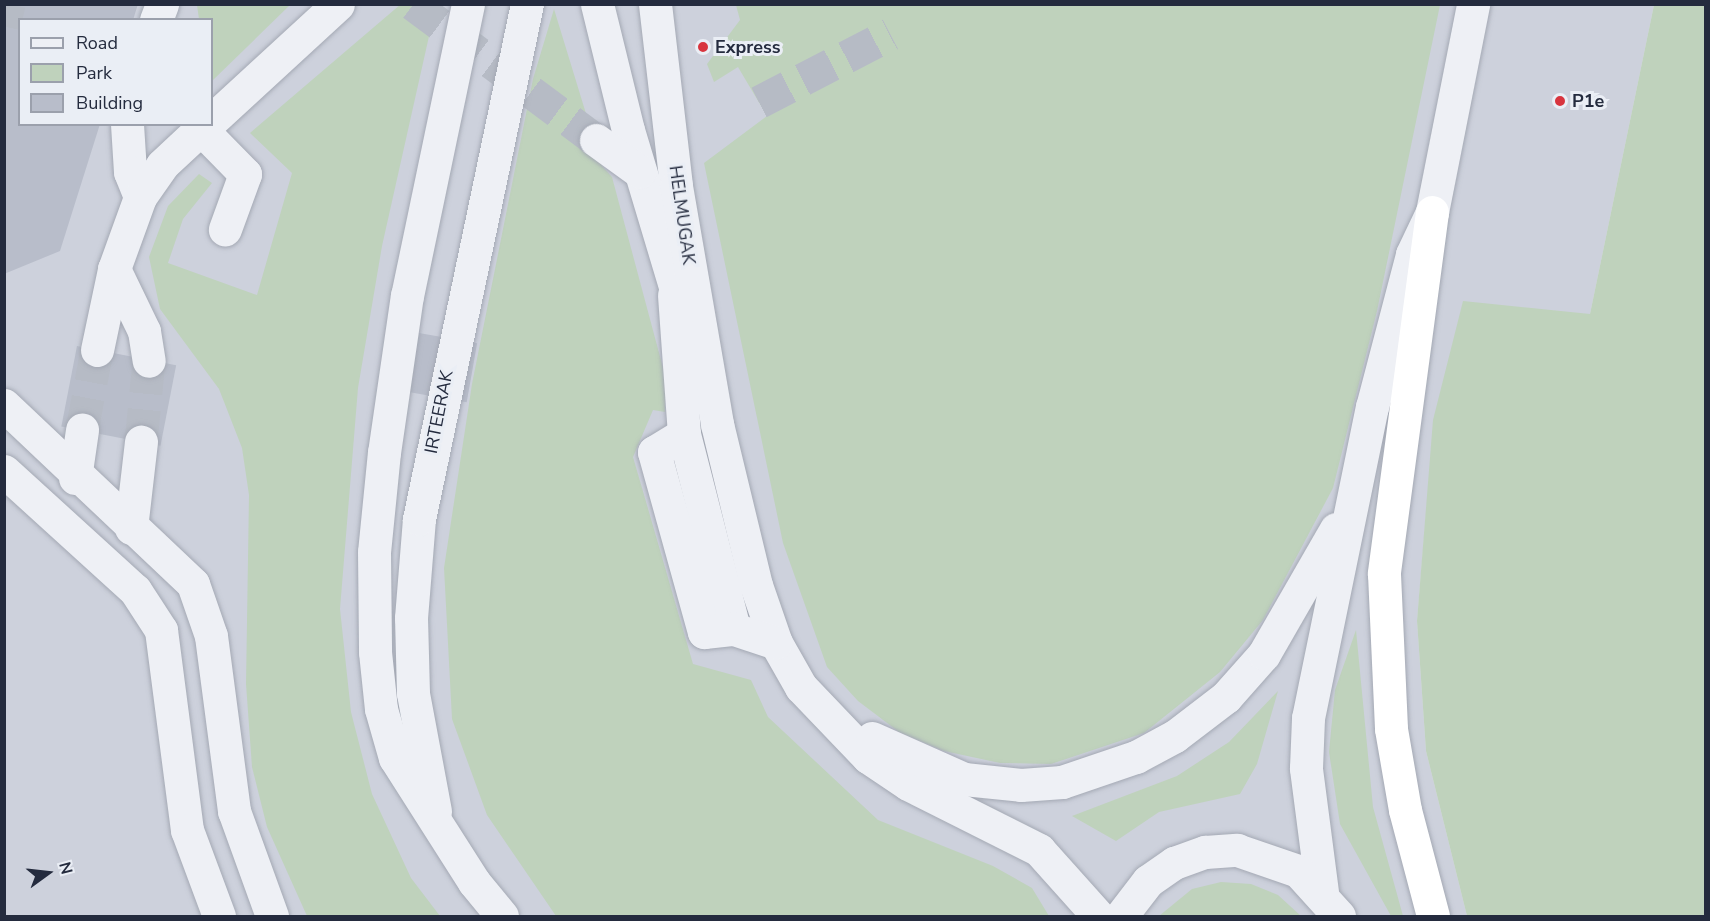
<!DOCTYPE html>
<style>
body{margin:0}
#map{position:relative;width:1710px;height:921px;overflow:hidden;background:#dbdfe7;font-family:"Nunito Sans",sans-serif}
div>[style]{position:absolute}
.built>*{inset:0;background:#cdd1dc}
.green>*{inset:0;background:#bfd2bc}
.building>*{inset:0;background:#b8bdca;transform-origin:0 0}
.minor-tunnel>*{height:33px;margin-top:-16.5px;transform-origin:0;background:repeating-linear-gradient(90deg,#b6bbc5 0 33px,transparent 0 49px)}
.roads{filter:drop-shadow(0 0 2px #a4a9b4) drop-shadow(0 0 2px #a4a9b4)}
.minor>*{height:33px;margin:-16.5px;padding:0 16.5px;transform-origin:16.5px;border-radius:16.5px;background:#eef0f5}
.highway>*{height:33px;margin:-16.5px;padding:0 16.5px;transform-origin:16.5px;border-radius:16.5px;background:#fff}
.dots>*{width:16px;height:16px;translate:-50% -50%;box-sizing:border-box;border:3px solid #eaeef5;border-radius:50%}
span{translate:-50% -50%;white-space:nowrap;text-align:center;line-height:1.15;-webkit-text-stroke:6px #eaeef5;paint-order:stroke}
.poi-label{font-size:18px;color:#242b3e;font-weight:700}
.left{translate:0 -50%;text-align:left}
.street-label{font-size:18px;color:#242b3e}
.frame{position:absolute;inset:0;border:6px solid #242b3e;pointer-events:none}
.legend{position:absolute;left:18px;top:18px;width:195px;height:108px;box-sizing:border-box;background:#eaeef5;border:2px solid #9ba0ac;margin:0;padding:8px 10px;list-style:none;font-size:18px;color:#242b3e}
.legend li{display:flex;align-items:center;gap:12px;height:30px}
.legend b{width:30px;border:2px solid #9ba0ac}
.north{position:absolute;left:18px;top:843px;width:60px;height:60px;-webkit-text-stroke:4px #eaeef5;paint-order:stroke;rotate:75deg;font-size:16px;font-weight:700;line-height:24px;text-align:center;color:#242b3e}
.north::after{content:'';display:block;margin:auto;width:21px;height:27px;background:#242b3e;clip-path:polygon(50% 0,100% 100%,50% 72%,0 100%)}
</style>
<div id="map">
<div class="built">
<div style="clip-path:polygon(evenodd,5px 5px,1654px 5px,1590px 314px,1434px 420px,1417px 621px,1426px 751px,1467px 916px,5px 916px,5px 5px,20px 20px,212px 20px,212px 124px,20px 124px,20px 20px)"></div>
</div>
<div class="green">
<div style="clip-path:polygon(401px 4px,436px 5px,382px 246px,358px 388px,340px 609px,351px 712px,372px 794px,411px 878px,440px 916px,307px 916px,267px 827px,252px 767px,246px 684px,249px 495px,242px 448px,219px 389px,160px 309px,149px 257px,168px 206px,199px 174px,212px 183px,183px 219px,168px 263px,257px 295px,292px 173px,250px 133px)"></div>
<div style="clip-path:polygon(197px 5px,197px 4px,290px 5px,212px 81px,212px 20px,199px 19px)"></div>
<div style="clip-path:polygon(736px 5px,1440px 5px,1377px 311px,1333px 488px,1263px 620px,1220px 672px,1144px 733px,1051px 764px,1000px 763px,944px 751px,899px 732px,858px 701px,827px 667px,783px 543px,704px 163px,767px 116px,738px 67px,714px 82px,707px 64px,740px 20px)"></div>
<div style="clip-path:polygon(1654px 5px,1705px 5px,1705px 916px,1467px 916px,1426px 751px,1417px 621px,1433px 420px,1463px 301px,1590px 314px)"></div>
<div style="clip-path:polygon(554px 9px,602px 166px,612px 177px,666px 379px,665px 412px,653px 410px,633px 457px,693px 664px,751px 680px,768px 717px,878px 820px,993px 866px,1032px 888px,1049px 916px,556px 916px,487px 815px,452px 719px,444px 568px,472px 384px,533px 79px)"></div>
<div style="clip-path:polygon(1356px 630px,1373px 807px,1403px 916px,1391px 916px,1340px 824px,1329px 752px,1335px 690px)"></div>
<div style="clip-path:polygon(1278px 691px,1257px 764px,1240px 794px,1159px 812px,1116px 841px,1072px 816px,1177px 776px,1229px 742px)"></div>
<div style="clip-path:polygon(1221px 882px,1251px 884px,1278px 895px,1301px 916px,1159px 916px,1192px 889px)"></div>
</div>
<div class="building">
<div style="clip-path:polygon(4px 4px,138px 4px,133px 20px,20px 20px,20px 124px,100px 124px,60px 251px,4px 274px)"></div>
<div style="left:419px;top:333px;width:59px;height:60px;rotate:10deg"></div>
<div style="left:77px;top:346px;width:101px;height:82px;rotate:11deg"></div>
</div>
<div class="minor-tunnel">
<div style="left:413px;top:4px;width:228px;rotate:36.6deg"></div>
<div style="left:4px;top:26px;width:23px;rotate:-77deg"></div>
<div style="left:759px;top:102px;width:148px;rotate:-27.4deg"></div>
<div style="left:82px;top:430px;width:81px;rotate:-79.4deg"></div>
<div style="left:141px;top:442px;width:81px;rotate:-84.4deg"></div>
</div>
<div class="roads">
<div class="minor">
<div style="left:468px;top:4px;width:297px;rotate:101.8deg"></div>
<div style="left:407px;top:295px;width:159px;rotate:98.3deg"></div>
<div style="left:384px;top:452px;width:100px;rotate:95.7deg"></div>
<div style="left:374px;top:552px;width:100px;rotate:89.4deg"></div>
<div style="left:375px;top:652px;width:57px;rotate:84deg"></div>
<div style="left:381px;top:709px;width:51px;rotate:74.1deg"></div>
<div style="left:395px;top:758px;width:147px;rotate:57.5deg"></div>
<div style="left:474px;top:882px;width:44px;rotate:50.5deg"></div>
<div style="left:597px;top:4px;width:130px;rotate:76.2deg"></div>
<div style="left:628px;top:130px;width:164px;rotate:73.3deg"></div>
<div style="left:655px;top:4px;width:183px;rotate:83.4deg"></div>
<div style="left:676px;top:186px;width:242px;rotate:80.2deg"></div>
<div style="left:717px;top:424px;width:166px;rotate:76.4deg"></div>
<div style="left:756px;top:585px;width:61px;rotate:71deg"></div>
<div style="left:776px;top:643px;width:51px;rotate:60.4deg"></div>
<div style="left:801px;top:687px;width:97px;rotate:46.3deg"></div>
<div style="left:868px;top:757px;width:48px;rotate:34deg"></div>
<div style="left:908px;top:784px;width:147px;rotate:26.7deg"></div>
<div style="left:1039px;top:850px;width:89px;rotate:48.2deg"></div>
<div style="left:156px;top:20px;width:17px;rotate:-69deg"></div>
<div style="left:212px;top:120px;width:171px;rotate:-42.6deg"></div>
<div style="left:127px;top:124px;width:48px;rotate:86.4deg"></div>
<div style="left:130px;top:172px;width:27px;rotate:68deg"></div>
<div style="left:201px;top:129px;width:63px;rotate:45.6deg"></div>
<div style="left:245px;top:174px;width:59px;rotate:110deg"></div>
<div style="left:596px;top:140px;width:54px;rotate:36deg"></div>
<div style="left:114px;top:269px;width:69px;rotate:64.2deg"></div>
<div style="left:144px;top:331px;width:30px;rotate:81deg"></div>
<div style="left:674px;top:295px;width:139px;rotate:85.9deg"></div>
<div style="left:684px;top:434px;width:201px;rotate:75.6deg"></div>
<div style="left:734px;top:629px;width:44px;rotate:18.4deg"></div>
<div style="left:97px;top:350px;width:83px;rotate:-78.1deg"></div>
<div style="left:114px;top:269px;width:77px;rotate:-70.1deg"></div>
<div style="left:140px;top:197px;width:39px;rotate:-55deg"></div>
<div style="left:162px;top:165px;width:60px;rotate:-43deg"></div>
<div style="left:4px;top:405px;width:260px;rotate:43.4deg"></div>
<div style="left:193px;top:584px;width:55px;rotate:70.9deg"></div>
<div style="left:211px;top:636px;width:177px;rotate:82.5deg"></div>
<div style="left:234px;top:811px;width:112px;rotate:70.1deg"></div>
<div style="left:684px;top:434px;width:35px;rotate:149deg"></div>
<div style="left:654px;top:452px;width:187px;rotate:74.5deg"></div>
<div style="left:704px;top:632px;width:30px;rotate:-6deg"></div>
<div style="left:4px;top:471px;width:177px;rotate:42.3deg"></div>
<div style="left:135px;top:590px;width:48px;rotate:57deg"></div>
<div style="left:161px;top:630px;width:202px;rotate:82.6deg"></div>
<div style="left:187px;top:830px;width:92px;rotate:69.6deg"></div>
<div style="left:75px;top:478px;width:49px;rotate:-81.7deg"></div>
<div style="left:131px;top:528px;width:87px;rotate:-83.4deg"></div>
<div style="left:872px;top:738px;width:101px;rotate:24deg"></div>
<div style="left:964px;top:779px;width:57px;rotate:6deg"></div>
<div style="left:1021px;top:785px;width:41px;rotate:-4.2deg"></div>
<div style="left:1062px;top:782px;width:78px;rotate:-18.7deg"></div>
<div style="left:1136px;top:757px;width:44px;rotate:-28.3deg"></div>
<div style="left:1175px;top:736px;width:64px;rotate:-37.4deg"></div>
<div style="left:1226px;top:697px;width:57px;rotate:-48.5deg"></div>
<div style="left:1264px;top:654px;width:144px;rotate:-60.1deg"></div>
<div style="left:435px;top:811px;width:120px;rotate:-100.6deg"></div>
<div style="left:413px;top:693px;width:75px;rotate:-91.5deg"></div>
<div style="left:411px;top:618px;width:99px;rotate:-85.4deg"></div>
<div style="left:419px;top:519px;width:526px;rotate:-78.16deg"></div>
<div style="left:1322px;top:892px;width:125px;rotate:-97.4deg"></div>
<div style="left:1306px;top:768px;width:50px;rotate:-87.7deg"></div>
<div style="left:1308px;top:718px;width:318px;rotate:-78.4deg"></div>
<div style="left:1372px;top:407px;width:158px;rotate:-75.3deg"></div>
<div style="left:1412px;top:254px;width:47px;rotate:-64.5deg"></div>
<div style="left:1432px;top:212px;width:212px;rotate:-78.8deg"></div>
<div style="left:1121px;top:916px;width:44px;rotate:-52.4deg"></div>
<div style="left:1148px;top:881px;width:32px;rotate:-35deg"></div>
<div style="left:1174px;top:863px;width:33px;rotate:-20deg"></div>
<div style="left:1205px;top:852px;width:32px;rotate:-4deg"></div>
<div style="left:1237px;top:850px;width:65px;rotate:19deg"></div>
<div style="left:1298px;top:871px;width:61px;rotate:47.7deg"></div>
</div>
<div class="highway">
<div style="left:1432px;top:212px;width:365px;rotate:97.6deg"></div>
<div style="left:1384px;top:574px;width:155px;rotate:87.4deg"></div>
<div style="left:1391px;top:729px;width:82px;rotate:80.2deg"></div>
<div style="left:1405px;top:810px;width:110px;rotate:75.2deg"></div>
</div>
</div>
<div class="dots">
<div style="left:703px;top:47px;background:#d8343e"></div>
<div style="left:1560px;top:101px;background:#d8343e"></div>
</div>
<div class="poi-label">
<span class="left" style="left:715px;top:47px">Express</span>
<span class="left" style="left:1572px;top:101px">P1e</span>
</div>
<div class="street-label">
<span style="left:682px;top:215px;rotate:82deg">HELMUGAK</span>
<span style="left:439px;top:412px;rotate:-79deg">IRTEERAK</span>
</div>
<div class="frame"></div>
<ul class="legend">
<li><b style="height:8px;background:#eef0f5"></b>Road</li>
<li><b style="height:16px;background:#bfd2bc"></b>Park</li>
<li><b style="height:16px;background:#b8bdca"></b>Building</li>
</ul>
<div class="north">N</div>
</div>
